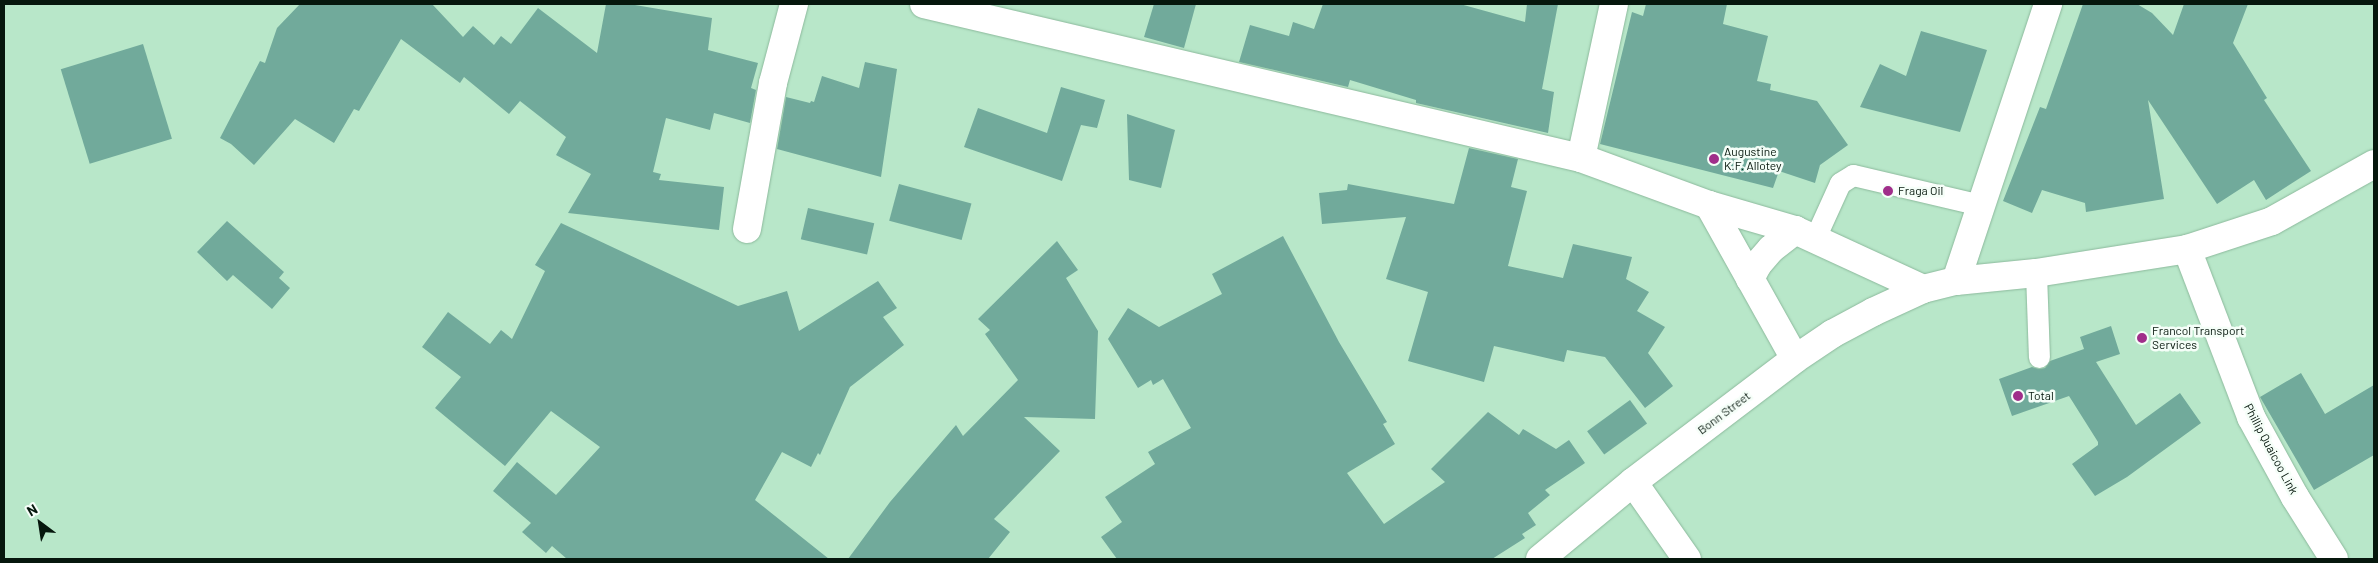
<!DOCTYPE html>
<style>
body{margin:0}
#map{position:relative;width:2378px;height:563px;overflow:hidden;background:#b8e7c9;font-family:Barlow,sans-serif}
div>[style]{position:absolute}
.building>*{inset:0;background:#71aa9b;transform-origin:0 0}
.roads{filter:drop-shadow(0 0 1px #8cb99c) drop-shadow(0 0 1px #8cb99c)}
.lane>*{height:21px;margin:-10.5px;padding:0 10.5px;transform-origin:10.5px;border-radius:10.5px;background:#fff}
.street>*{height:28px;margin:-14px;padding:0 14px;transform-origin:14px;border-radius:14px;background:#fff}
.secondary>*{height:28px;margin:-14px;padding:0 14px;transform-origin:14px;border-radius:14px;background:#fff}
.dots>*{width:14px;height:14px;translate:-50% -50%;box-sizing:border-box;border:2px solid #f5fef8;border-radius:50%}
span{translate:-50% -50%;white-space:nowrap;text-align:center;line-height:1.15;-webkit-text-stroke:5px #f5fef8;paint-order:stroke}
.poi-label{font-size:12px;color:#06170d}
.left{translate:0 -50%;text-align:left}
.street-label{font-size:12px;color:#06170d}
.frame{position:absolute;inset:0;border:5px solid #06170d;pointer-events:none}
.north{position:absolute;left:15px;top:498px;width:50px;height:50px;-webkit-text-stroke:4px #f5fef8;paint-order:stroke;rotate:329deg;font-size:14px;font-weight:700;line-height:20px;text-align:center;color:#06170d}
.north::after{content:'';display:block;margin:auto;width:18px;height:22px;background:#06170d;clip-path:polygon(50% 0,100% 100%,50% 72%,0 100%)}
</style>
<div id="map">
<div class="building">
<div style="clip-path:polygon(300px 4px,432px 4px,463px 37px,473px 26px,494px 45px,501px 36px,511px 44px,538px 8px,597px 53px,606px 4px,629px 4px,712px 18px,708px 50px,758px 63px,751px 88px,756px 90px,750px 123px,714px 113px,710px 130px,666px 118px,653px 172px,661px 174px,659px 180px,724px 187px,719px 230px,568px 213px,591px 174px,556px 155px,566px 137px,520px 101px,509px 114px,464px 77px,460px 83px,401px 39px,359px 111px,354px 109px,334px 143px,295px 119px,254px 165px,231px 144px,220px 138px,260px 61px,265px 63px,277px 28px)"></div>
<div style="clip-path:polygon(1154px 4px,1196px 4px,1184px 48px,1144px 37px)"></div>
<div style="clip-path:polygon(1323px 4px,1460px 4px,1525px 22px,1527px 4px,1558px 4px,1542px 89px,1554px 92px,1548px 133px,1416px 103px,1416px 100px,1350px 80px,1348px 87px,1239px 62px,1250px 25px,1289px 36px,1293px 22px,1314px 29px)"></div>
<div style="clip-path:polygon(1646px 4px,1727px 4px,1723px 24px,1768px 36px,1757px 81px,1771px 84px,1770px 90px,1817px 101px,1848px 145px,1820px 165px,1815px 183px,1779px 171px,1773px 188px,1600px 144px,1632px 12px,1643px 16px)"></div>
<div style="clip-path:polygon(2083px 4px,2137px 4px,2152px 13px,2173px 35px,2184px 4px,2248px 4px,2233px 43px,2267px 98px,2264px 100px,2311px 171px,2266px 200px,2254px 180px,2217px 204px,2148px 100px,2164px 199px,2086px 212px,2085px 203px,2042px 190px,2032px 213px,2003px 201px,2040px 107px,2046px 109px)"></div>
<div style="clip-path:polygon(1921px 31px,1987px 50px,1960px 132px,1860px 107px,1880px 64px,1906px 76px)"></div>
<div style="left:143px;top:44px;width:99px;height:86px;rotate:73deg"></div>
<div style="clip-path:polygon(865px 62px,897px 69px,881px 177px,777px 149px,786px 97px,810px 103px,811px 101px,814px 102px,822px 76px,859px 88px)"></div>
<div style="clip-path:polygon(1061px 87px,1105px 100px,1097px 128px,1081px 125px,1062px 181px,964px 147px,978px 108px,1047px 133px)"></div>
<div style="clip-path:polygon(1127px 114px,1175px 130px,1161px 188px,1129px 180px)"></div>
<div style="clip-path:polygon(1469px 148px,1518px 159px,1511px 187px,1527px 191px,1508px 266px,1563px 278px,1573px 244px,1632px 257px,1626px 279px,1649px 292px,1637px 311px,1665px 327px,1648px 353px,1673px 386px,1645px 408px,1605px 357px,1567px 350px,1564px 362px,1494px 346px,1484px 382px,1408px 361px,1428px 292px,1386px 279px,1406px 217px,1322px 224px,1319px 193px,1347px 190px,1348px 184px,1454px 204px)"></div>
<div style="left:899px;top:184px;width:75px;height:38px;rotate:15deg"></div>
<div style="left:808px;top:208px;width:68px;height:32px;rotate:13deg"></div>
<div style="clip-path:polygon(227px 221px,284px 272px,279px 278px,290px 288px,272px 309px,233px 275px,227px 281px,197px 252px)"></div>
<div style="clip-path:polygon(561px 223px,738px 306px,787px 291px,799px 331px,878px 281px,897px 308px,883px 317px,904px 345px,850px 387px,820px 455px,818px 453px,811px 467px,782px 452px,755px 500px,829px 559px,567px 559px,552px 546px,546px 553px,522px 532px,531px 523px,493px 491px,517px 462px,556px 495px,600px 447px,551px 411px,505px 466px,435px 408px,461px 377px,422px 347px,448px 312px,490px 344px,501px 330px,512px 339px,545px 271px,535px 265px)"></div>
<div style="clip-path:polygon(1283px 236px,1339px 342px,1387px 422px,1383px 424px,1395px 444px,1347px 473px,1384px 524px,1445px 482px,1431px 469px,1488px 412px,1519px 435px,1523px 429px,1556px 449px,1569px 440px,1585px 463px,1545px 490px,1550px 495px,1528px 513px,1536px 525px,1522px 534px,1525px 538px,1492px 559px,1117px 559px,1101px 537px,1122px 522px,1105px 497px,1155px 464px,1148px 452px,1191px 428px,1163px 379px,1153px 385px,1151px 380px,1138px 388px,1108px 339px,1128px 308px,1159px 327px,1222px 294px,1212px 274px)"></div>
<div style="clip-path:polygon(1057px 241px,1078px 270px,1066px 278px,1098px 331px,1095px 419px,1024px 417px,1060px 451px,994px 519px,1010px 532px,988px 559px,848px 559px,890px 502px,956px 425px,963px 436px,1018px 380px,985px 334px,990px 330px,978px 319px)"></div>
<div style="clip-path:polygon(2111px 326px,2120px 354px,2096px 362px,2136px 425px,2180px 393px,2201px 423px,2127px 477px,2095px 496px,2072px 464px,2098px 445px,2098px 442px,2069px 396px,2012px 416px,1999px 379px,2032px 367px,2039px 369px,2045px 368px,2050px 361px,2084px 349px,2080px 337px)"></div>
<div style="clip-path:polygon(2301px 373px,2325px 414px,2374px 385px,2374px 455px,2314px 490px,2260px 397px)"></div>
<div style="left:1630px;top:400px;width:29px;height:53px;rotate:54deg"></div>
</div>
<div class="roads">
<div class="lane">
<div style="left:1815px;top:238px;width:60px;rotate:-65.6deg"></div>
<div style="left:1840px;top:183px;width:15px;rotate:-32deg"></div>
<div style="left:1853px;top:175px;width:131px;rotate:13.2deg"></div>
<div style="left:2036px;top:273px;width:84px;rotate:88deg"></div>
</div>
<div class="street">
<div style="left:1581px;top:158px;width:157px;rotate:-77.9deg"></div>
<div style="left:747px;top:229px;width:148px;rotate:-79.9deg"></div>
<div style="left:773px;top:83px;width:82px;rotate:-75.1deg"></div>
<div style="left:2187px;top:249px;width:180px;rotate:69.1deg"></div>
<div style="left:2251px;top:417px;width:91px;rotate:61.2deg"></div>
<div style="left:2295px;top:497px;width:73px;rotate:57.8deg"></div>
<div style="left:1956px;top:281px;width:292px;rotate:-71.6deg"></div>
<div style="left:1633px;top:482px;width:94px;rotate:55deg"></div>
</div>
<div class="secondary">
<div style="left:924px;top:4px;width:675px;rotate:13.19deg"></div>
<div style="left:1581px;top:158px;width:136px;rotate:20.2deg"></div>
<div style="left:1709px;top:205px;width:90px;rotate:16.2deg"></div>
<div style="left:1795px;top:230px;width:141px;rotate:24.7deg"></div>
<div style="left:1709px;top:205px;width:176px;rotate:60.8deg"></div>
<div style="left:1750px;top:279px;width:17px;rotate:-62deg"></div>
<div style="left:1758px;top:264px;width:20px;rotate:-49deg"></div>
<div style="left:1771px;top:249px;width:31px;rotate:-38deg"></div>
<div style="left:1540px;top:559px;width:121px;rotate:-39.6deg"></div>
<div style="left:1633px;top:482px;width:203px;rotate:-37.2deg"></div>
<div style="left:1795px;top:359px;width:45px;rotate:-34deg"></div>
<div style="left:1832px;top:334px;width:47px;rotate:-28.2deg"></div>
<div style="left:1873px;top:312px;width:55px;rotate:-24.7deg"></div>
<div style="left:1923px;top:289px;width:34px;rotate:-14deg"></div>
<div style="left:1956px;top:281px;width:80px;rotate:-5.7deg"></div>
<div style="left:2036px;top:273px;width:153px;rotate:-9deg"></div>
<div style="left:2187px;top:249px;width:89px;rotate:-18.2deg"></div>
<div style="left:2272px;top:221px;width:117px;rotate:-29.2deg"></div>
</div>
</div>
<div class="dots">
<div style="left:1714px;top:159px;background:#a02e8a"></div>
<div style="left:1888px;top:191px;background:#a02e8a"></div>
<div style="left:2142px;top:338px;background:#a02e8a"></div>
<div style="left:2018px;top:396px;background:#a02e8a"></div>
</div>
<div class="poi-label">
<span class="left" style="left:1724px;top:159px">Augustine<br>K.F. Allotey</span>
<span class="left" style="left:1898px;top:191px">Fraga Oil</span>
<span class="left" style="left:2152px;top:338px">Francol Transport<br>Services</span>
<span class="left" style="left:2028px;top:396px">Total</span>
</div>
<div class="street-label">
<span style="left:1724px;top:413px;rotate:-37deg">Bonn Street</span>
<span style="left:2271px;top:449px;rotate:62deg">Phillip Quaicoo Link</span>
</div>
<div class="frame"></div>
<div class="north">N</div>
</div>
